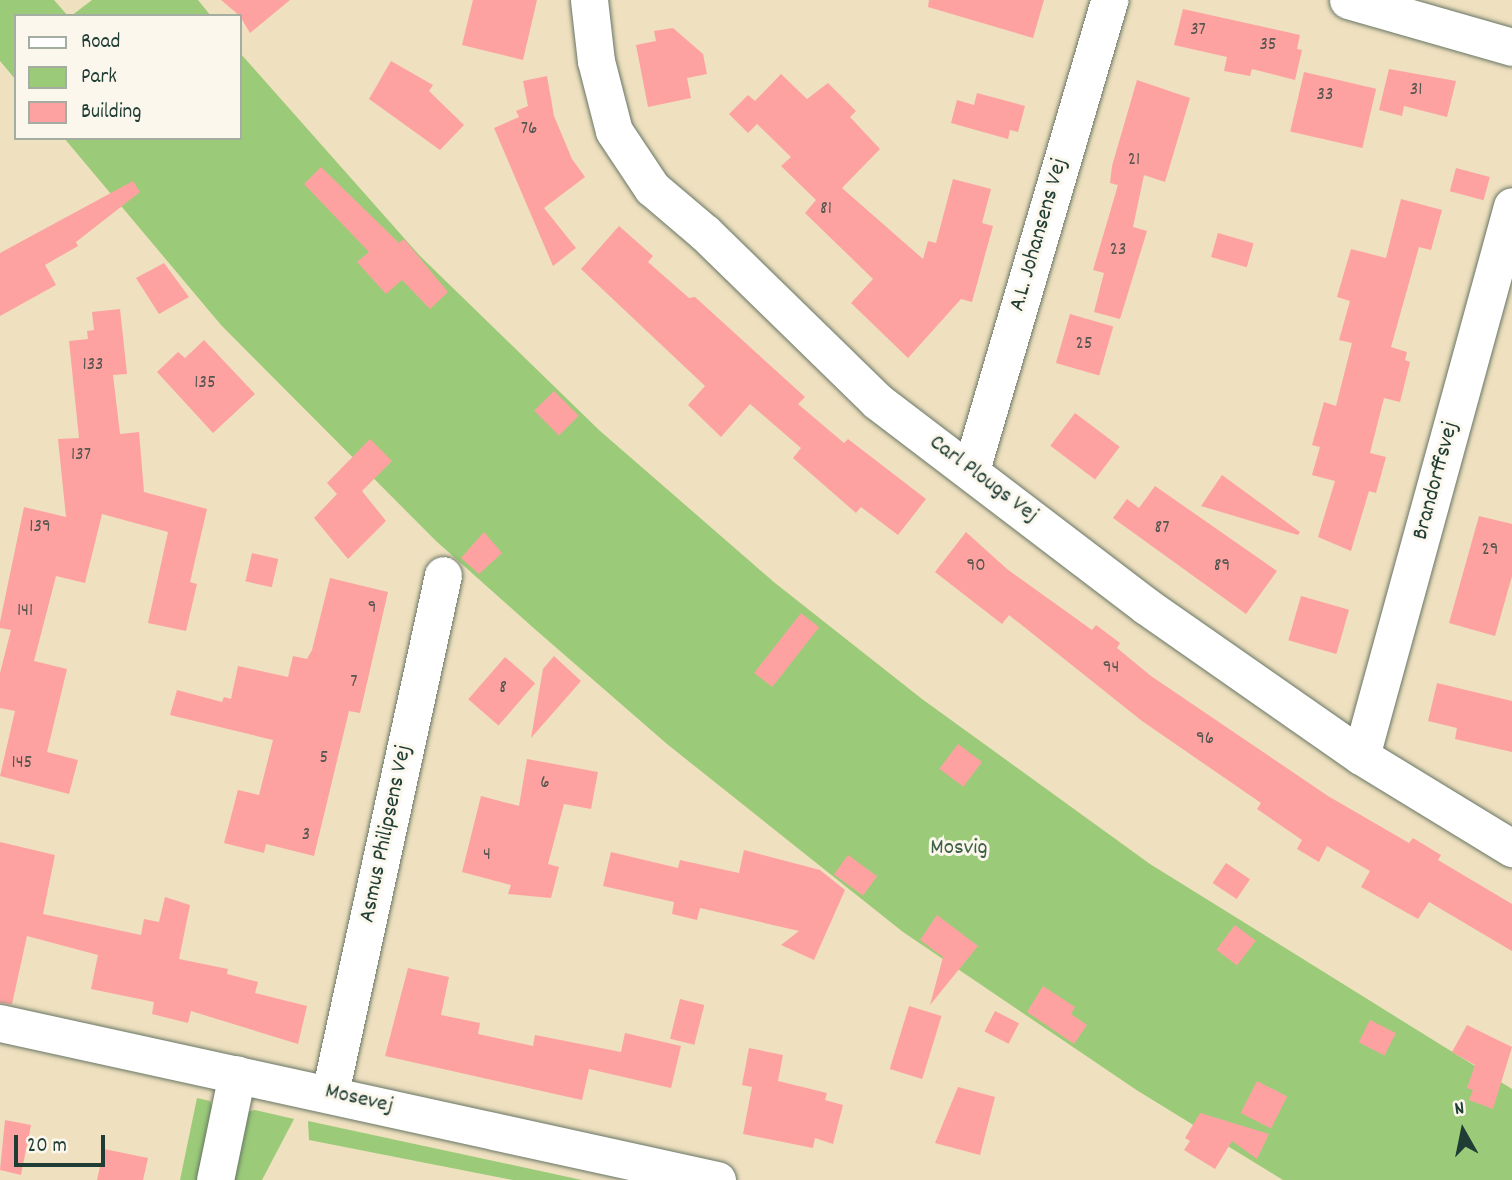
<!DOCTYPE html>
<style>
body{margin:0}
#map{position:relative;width:1512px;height:1180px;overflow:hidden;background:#efe0bf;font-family:Dekko,sans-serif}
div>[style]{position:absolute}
.green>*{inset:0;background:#9bcb79}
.building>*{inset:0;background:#fda2a1;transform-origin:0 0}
.roads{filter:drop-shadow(0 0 2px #687665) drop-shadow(0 0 2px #687665)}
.minor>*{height:37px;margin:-18.5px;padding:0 18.5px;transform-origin:18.5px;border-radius:18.5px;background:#fff}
span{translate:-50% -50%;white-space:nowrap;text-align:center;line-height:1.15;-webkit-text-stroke:6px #fbf7ec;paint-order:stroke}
.number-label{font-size:19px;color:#56564f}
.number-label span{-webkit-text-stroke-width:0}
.street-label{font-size:23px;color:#1f3d34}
.park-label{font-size:23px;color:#3e6045}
.legend{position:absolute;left:14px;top:14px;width:228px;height:126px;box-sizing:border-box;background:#fbf7ec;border:2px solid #a3ada2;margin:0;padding:9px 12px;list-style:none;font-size:21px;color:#1f3d34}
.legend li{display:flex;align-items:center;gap:14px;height:35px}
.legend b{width:35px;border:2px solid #a3ada2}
.north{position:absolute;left:1428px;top:1096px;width:70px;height:70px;-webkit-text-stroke:5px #fbf7ec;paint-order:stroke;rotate:351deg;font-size:19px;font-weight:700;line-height:28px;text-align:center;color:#1f3d34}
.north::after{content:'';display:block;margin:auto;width:24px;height:32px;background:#1f3d34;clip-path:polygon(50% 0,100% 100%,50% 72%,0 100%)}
.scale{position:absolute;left:14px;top:1135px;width:91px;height:32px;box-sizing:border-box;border:4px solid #1f3d34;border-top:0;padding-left:9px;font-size:21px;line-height:24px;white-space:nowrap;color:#1f3d34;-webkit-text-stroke:5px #fbf7ec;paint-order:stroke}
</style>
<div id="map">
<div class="green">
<div style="clip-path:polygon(0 0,54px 0,68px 16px,16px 16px,16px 80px,0 61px)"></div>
<div style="clip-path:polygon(92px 0,198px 0,211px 16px,71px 16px)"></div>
<div style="clip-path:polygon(240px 53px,420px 256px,599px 430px,775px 583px,922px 699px,1150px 864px,1512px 1089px,1512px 1180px,1283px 1180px,1138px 1091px,903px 932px,667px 744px,537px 631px,436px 541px,221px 325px,64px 138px,240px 138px)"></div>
<div style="clip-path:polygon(197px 1098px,210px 1101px,214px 1110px,201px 1180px,180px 1180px)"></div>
<div style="clip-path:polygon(255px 1110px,294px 1119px,262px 1180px,232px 1180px,247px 1112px)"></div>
<div style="clip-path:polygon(308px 1121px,582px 1180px,513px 1180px,309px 1140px)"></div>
</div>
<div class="building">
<div style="clip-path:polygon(221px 0,290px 0,250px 33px,240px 16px)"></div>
<div style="clip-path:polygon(473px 0,537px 0,523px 60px,462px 45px)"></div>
<div style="clip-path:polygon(929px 0,1044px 0,1033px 38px,928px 7px)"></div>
<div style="clip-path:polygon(1183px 9px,1300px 35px,1297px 49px,1302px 50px,1295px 80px,1252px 69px,1250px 76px,1224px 71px,1227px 57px,1174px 45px)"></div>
<div style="clip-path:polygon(673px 28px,703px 54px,707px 74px,687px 78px,691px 98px,648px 107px,636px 45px,656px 41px,654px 31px)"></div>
<div style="clip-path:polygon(391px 61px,433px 85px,429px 91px,464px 125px,440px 150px,369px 99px)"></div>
<div style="clip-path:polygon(1389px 69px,1456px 81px,1447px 117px,1404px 106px,1402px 116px,1379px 110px)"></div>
<div style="left:1304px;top:72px;width:74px;height:61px;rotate:13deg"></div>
<div style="clip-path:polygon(781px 74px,807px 99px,828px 83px,856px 111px,850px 117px,880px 149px,842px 188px,923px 259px,928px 241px,936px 243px,953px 179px,991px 189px,982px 223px,993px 226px,972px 302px,961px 299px,908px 358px,851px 303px,873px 279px,805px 213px,816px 200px,781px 166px,791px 157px,757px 124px,748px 133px,729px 114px,748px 95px,755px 101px)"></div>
<div style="clip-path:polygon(547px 76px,554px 116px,572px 159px,585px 177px,544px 208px,576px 248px,553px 266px,494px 128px,519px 117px,516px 111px,528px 106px,523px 81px)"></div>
<div style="clip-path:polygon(1137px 80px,1190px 98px,1165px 182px,1144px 175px,1133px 227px,1147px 231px,1120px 319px,1094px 312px,1104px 273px,1093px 270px,1118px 185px,1110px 183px,1112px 166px)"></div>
<div style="clip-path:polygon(977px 93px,1025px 106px,1018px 132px,1010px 130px,1008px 139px,951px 123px,957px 100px,974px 105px)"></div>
<div style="clip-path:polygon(321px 167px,399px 243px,404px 239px,448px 292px,430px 309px,402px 280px,386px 294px,357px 262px,369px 252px,304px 184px)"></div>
<div style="left:1456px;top:168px;width:35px;height:24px;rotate:15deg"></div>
<div style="clip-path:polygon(133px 181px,140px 192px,76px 242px,78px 246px,45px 265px,56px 285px,0 316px,0 253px)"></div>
<div style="clip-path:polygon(1401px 199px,1442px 210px,1431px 250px,1419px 247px,1391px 347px,1407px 352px,1405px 360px,1410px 362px,1400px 402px,1384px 398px,1370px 453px,1386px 457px,1376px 493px,1369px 491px,1351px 551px,1318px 537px,1335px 481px,1312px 475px,1320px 447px,1312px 445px,1324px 402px,1336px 406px,1352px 343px,1339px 340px,1350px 301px,1337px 297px,1351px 249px,1386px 258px)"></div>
<div style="clip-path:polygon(619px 226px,653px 256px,648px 262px,689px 298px,695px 297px,805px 397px,798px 404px,844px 443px,848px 439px,926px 499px,898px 535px,861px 507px,856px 513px,793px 458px,801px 448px,750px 404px,721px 437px,688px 405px,705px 386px,581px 269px)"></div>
<div style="left:1218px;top:233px;width:37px;height:25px;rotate:16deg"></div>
<div style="clip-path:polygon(164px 263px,189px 297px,159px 314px,136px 278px)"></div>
<div style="clip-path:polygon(120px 309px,127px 374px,113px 375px,120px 434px,139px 432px,144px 492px,207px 509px,190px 582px,197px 584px,186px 631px,148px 623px,168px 532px,102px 514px,85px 583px,56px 576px,34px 661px,67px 669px,47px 752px,78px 760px,69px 794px,0 776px,15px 711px,0 708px,0 673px,11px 630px,0 628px,0 622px,24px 507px,66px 517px,58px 439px,79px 438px,69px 341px,88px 339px,87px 331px,94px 330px,92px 312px)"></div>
<div style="left:1070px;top:314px;width:45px;height:51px;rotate:16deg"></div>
<div style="clip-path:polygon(204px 340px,255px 394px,213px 433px,157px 372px,178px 352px,185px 358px)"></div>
<div style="left:554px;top:391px;width:35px;height:28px;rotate:45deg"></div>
<div style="left:1075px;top:413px;width:56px;height:41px;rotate:37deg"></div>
<div style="clip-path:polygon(370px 439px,392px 461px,362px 491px,386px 521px,348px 559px,314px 518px,337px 494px,327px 483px)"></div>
<div style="clip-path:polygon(1222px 475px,1300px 532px,1298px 535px,1201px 506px)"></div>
<div style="clip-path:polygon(1155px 486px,1277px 571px,1246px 614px,1113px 518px,1127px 499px,1139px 508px)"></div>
<div style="clip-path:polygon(1479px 516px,1512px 524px,1512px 576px,1495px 636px,1449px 623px)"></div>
<div style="clip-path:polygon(484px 532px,502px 553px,479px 574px,461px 558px)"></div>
<div style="clip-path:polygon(966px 532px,1007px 569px,1092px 630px,1096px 625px,1120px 643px,1117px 648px,1151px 676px,1328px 796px,1409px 843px,1413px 838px,1441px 855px,1438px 860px,1512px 904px,1512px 951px,1429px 902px,1418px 919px,1361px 887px,1370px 871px,1327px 846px,1319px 862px,1297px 849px,1302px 840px,1257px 809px,1261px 803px,1142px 721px,1009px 615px,1002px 624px,935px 572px)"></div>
<div style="left:252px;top:553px;width:27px;height:29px;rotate:13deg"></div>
<div style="clip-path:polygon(330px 578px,388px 592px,360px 713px,349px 711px,314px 856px,266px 844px,264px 853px,224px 843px,238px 790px,259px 795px,273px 740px,170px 715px,177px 690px,222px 702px,224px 697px,231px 699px,238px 666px,288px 677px,293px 656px,307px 659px,312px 650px)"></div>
<div style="left:1301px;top:596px;width:50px;height:46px;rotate:16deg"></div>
<div style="left:801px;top:613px;width:23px;height:76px;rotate:38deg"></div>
<div style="clip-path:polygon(554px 656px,581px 681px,531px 738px,543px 669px)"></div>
<div style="left:505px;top:657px;width:40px;height:56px;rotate:41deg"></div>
<div style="clip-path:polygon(1437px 683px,1512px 701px,1512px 752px,1455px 739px,1457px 728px,1428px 721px)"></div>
<div style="left:958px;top:744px;width:30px;height:31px;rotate:37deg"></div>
<div style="clip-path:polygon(527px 759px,598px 772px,591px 809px,564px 804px,548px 864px,559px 867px,551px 898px,508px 894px,511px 885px,462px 872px,481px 796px,519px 806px)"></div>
<div style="clip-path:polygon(0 842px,55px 855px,43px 914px,141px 935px,144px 919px,159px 922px,165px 897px,190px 905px,179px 959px,228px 969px,227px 974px,258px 982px,255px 993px,307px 1006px,298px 1044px,191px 1011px,188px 1023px,152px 1014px,154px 1002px,91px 989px,98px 955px,27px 936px,12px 1004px,0 1003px)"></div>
<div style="clip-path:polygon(744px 850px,820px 870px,845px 890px,814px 960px,781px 945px,799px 931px,700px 908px,697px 920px,672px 914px,674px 902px,603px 886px,611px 852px,678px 868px,680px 860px,739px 873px)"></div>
<div style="left:848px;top:855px;width:36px;height:24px;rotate:36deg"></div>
<div style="left:1226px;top:863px;width:29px;height:24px;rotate:34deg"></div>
<div style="clip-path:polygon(937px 915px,978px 946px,930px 1005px,943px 957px,920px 940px)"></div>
<div style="left:1235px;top:925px;width:26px;height:31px;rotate:37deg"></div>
<div style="clip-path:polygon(408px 968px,449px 977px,441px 1015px,480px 1023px,478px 1034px,533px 1046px,535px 1035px,621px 1052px,625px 1033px,681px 1046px,671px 1088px,589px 1069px,582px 1100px,385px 1056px)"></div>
<div style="clip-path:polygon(1043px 986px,1075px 1007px,1071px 1014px,1087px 1025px,1074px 1044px,1027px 1012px)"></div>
<div style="left:680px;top:999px;width:25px;height:41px;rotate:14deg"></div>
<div style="left:909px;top:1006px;width:34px;height:66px;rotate:17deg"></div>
<div style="left:995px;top:1011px;width:27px;height:23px;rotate:27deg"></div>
<div style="left:1370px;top:1020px;width:29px;height:25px;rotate:27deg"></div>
<div style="clip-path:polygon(1467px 1025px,1512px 1047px,1493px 1109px,1469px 1100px,1473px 1090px,1467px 1088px,1475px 1065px,1452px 1052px)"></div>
<div style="clip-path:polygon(749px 1048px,783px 1055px,778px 1081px,827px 1093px,825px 1100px,843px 1105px,833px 1144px,815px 1138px,813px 1148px,743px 1134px,752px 1087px,742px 1085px)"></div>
<div style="left:1257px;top:1081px;width:34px;height:36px;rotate:27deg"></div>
<div style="clip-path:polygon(958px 1087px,995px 1097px,980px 1155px,935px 1143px)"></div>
<div style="clip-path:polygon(1200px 1113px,1269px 1134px,1257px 1159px,1232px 1141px,1215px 1169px,1184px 1150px,1190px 1141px,1185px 1138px)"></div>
<div style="clip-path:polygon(5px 1120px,31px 1125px,21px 1175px,0 1170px)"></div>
<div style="clip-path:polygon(104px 1149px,148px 1158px,143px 1180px,97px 1180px)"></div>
</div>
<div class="roads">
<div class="minor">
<div style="left:589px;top:0;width:61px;rotate:83.5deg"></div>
<div style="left:596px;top:61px;width:72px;rotate:75.6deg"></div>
<div style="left:614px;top:131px;width:69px;rotate:56.3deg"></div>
<div style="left:652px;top:188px;width:70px;rotate:40.3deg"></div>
<div style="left:705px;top:233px;width:240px;rotate:44.3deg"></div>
<div style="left:877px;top:401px;width:338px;rotate:37.3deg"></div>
<div style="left:1146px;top:606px;width:262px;rotate:34.9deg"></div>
<div style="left:1361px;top:756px;width:177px;rotate:31.4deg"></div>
<div style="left:1348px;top:0;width:171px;rotate:16deg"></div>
<div style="left:971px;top:470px;width:490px;rotate:-73.6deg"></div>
<div style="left:1361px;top:756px;width:570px;rotate:-74.65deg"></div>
<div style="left:0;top:1023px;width:734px;rotate:12.35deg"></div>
<div style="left:330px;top:1093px;width:530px;rotate:-77.69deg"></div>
<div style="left:215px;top:1180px;width:108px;rotate:-78.3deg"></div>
</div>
</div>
<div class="number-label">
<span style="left:1198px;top:31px">37</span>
<span style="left:1268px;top:46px">35</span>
<span style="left:1416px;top:91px">31</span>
<span style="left:1325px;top:96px">33</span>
<span style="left:529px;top:130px">76</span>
<span style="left:1134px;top:161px">21</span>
<span style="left:826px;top:210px">81</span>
<span style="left:1118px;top:251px">23</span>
<span style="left:1084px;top:345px">25</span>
<span style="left:93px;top:366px">133</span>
<span style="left:205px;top:384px">135</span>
<span style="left:81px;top:456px">137</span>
<span style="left:40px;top:528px">139</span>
<span style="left:1162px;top:529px">87</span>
<span style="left:1490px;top:551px">29</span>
<span style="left:976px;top:567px">90</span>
<span style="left:1222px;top:567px">89</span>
<span style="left:372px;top:609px">9</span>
<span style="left:25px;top:612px">141</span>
<span style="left:1111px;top:669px">94</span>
<span style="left:354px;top:683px">7</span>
<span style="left:503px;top:689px">8</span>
<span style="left:1205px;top:740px">96</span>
<span style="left:324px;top:759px">5</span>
<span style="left:22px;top:764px">145</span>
<span style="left:545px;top:784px">6</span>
<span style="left:306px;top:836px">3</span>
<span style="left:487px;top:856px">4</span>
</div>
<div class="street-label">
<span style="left:1040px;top:235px;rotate:-74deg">A.L. Johansens Vej</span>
<span style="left:983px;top:480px;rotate:37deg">Carl Plougs Vej</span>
<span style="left:1437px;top:481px;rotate:-75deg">Brandorffsvej</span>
<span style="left:387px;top:834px;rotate:-78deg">Asmus Philipsens Vej</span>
<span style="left:359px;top:1100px;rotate:13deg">Mosevej</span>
</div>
<div class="park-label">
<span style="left:959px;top:849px">Mosvig</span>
</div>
<ul class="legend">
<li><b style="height:9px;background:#fff"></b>Road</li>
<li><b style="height:19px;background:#9bcb79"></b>Park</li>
<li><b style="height:19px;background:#fda2a1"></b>Building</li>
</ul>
<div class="north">N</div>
<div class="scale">20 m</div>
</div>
